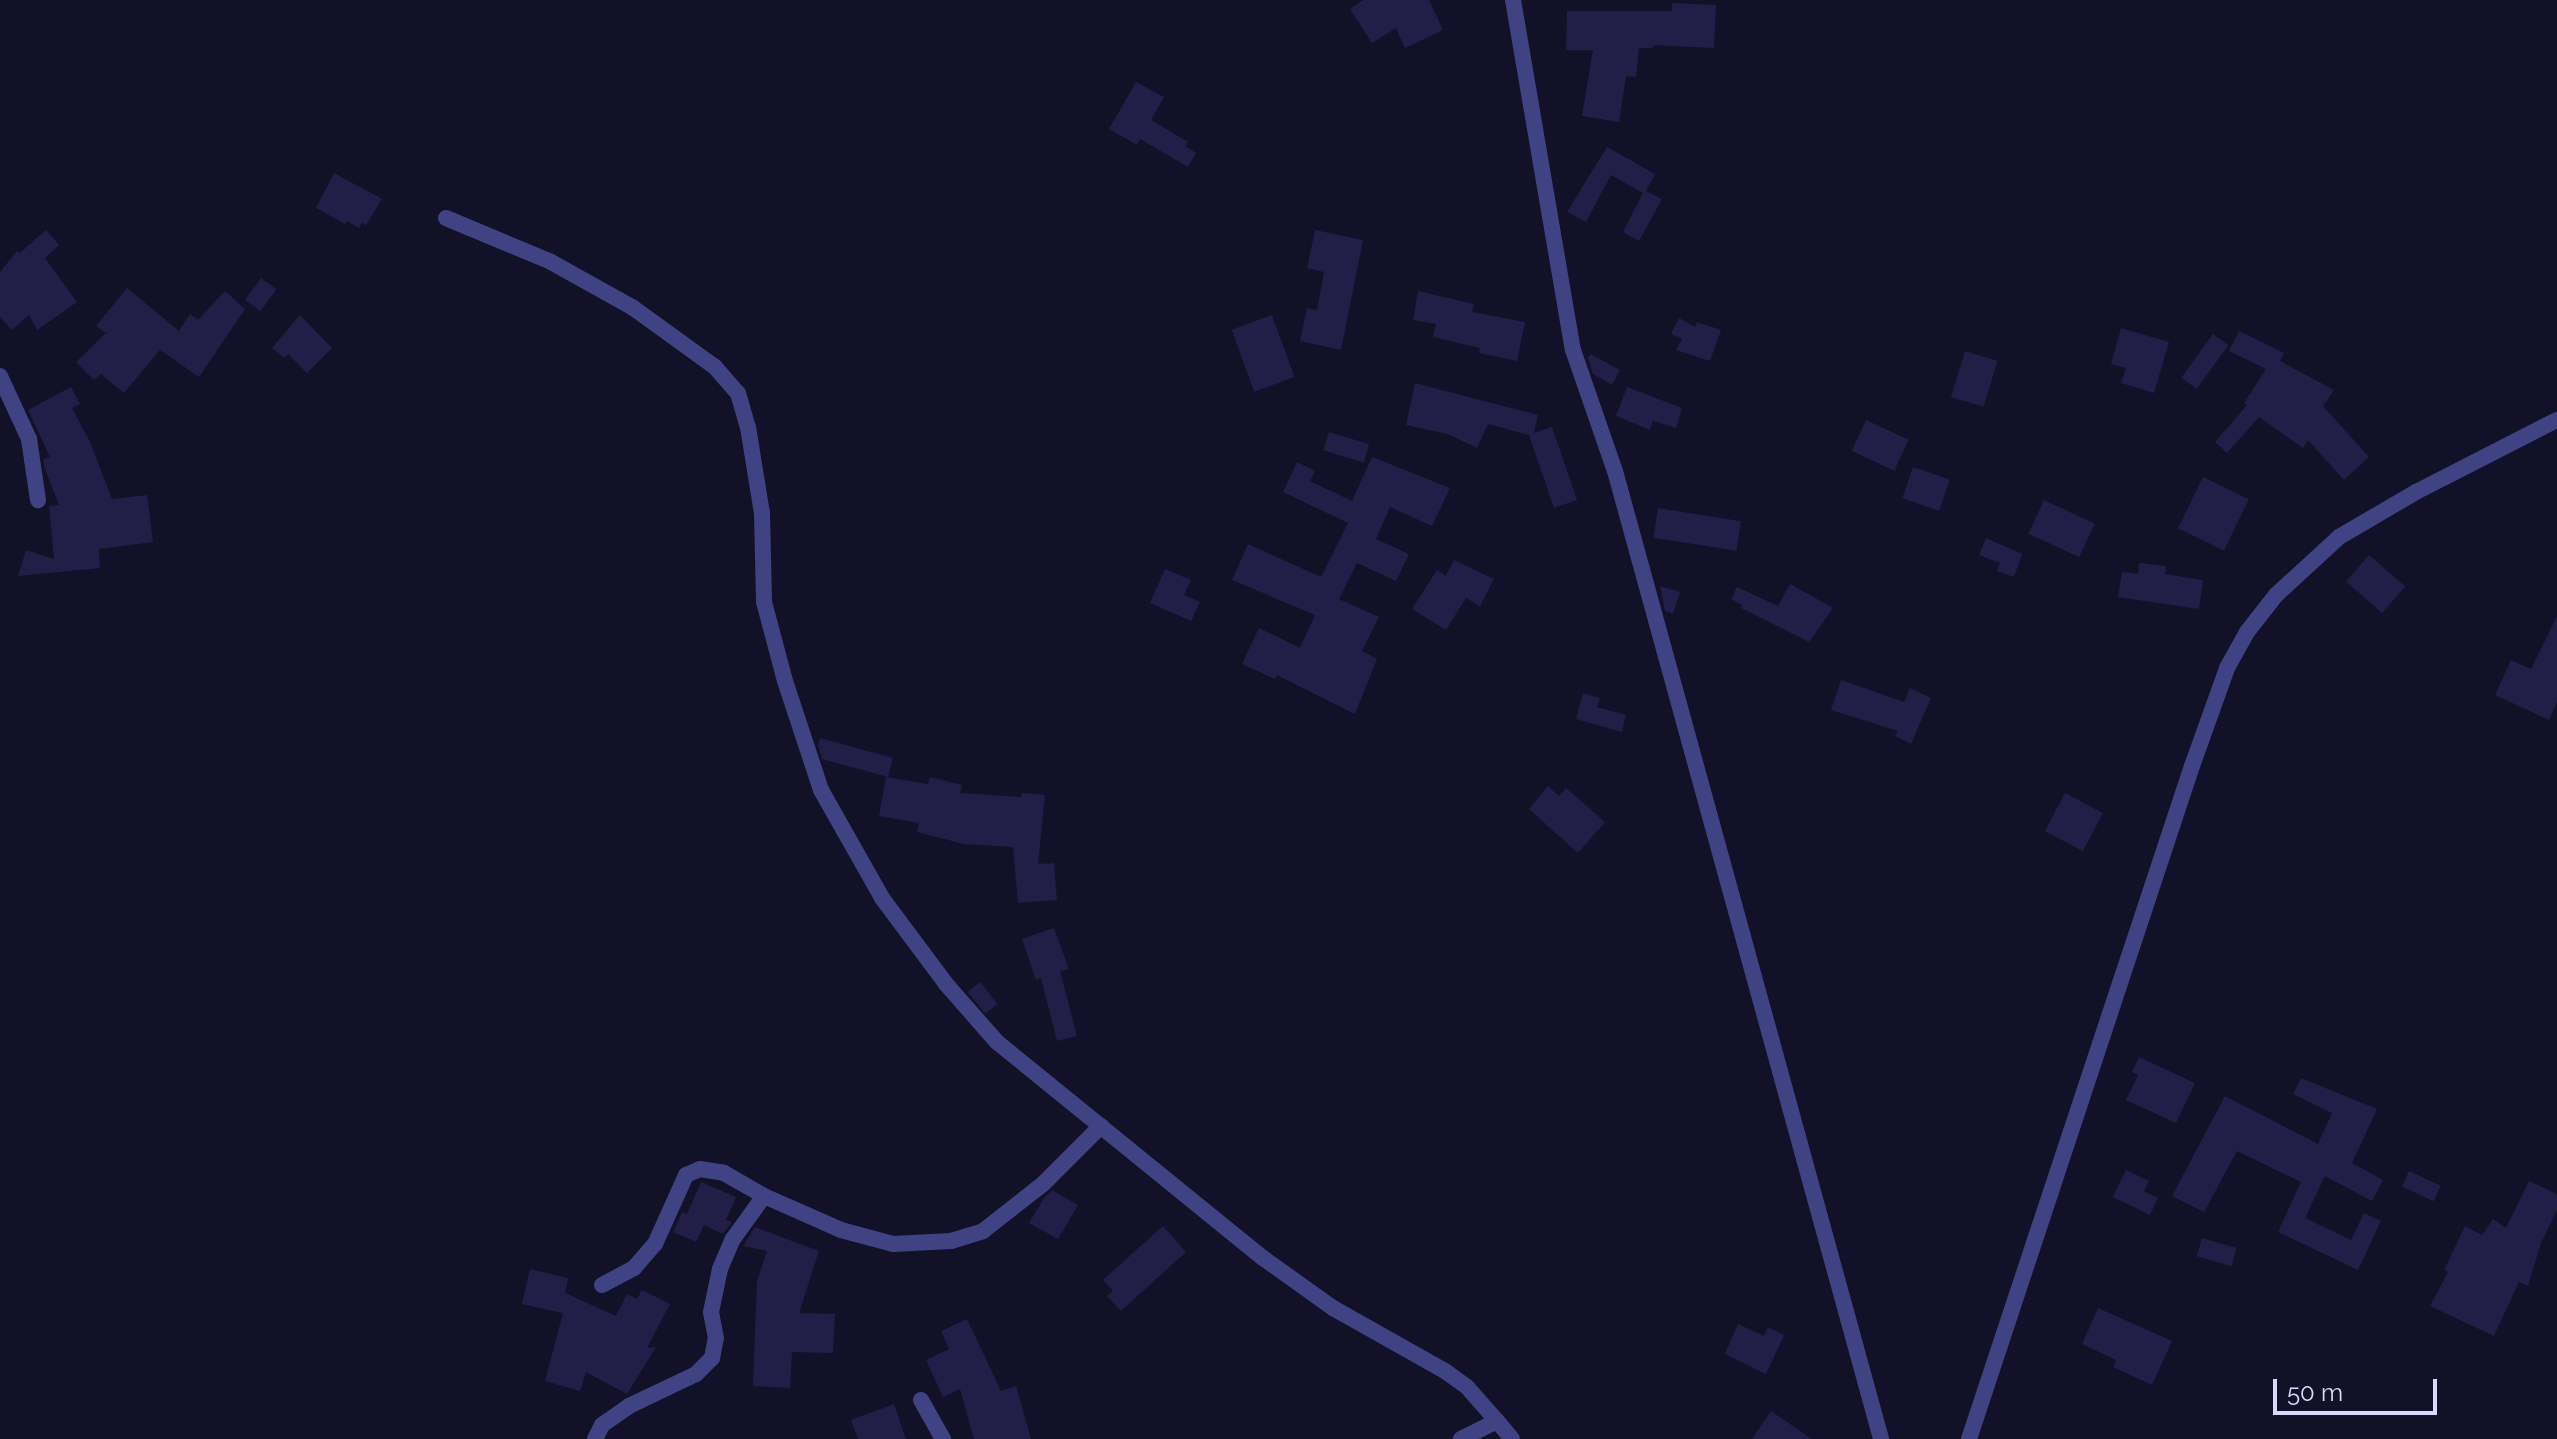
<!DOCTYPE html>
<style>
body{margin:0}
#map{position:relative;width:2557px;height:1439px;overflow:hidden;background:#131127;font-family:Raleway,sans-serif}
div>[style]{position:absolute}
.building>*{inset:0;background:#221e47;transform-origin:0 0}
.minor>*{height:16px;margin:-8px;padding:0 8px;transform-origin:8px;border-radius:8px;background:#3f4384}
.tertiary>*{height:16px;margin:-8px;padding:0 8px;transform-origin:8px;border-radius:8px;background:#3f4384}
span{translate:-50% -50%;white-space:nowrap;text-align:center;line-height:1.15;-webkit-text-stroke:6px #131127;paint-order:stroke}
.scale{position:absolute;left:2273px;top:1379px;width:164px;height:36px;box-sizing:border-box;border:4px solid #d9d9fd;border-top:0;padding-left:10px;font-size:24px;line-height:28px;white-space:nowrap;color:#d9d9fd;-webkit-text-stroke:6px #131127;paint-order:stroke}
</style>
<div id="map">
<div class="building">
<div style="clip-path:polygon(1363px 0,1429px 0,1443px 30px,1405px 48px,1396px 28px,1372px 43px,1350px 9px)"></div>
<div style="clip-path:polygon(1672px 3px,1716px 5px,1714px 48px,1653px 45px,1653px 48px,1639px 48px,1636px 77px,1626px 76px,1619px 122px,1582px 116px,1593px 50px,1566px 50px,1567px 11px,1672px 11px)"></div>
<div style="clip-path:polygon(1136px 82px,1164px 97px,1151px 120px,1188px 142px,1185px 146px,1196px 153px,1188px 167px,1140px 139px,1137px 145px,1109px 129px)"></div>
<div style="clip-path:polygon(1607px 147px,1655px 174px,1646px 191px,1662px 199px,1639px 241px,1623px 232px,1643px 193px,1611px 175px,1586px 222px,1567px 212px)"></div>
<div style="clip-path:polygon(334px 173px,382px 199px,366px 225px,362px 223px,359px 228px,347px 221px,345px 224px,316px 208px)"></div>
<div style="clip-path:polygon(46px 230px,59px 245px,45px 258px,77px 302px,37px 330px,29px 315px,12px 330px,0 317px,0 272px,17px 251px,20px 253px)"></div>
<div style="clip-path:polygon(1315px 230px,1363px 240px,1341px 350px,1300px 341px,1307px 308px,1317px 310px,1324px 272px,1307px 268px)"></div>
<div style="left:261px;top:278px;width:19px;height:27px;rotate:36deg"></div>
<div style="clip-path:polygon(127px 288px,179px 331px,190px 314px,198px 320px,225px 291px,245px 309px,199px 377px,160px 350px,124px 393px,101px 374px,94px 380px,76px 362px,106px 333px,96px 326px)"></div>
<div style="clip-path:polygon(1418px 291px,1474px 304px,1472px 312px,1525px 322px,1517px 361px,1479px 353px,1480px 348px,1433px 337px,1436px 324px,1413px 320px)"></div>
<div style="clip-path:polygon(300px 315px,332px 348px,307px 373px,288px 354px,284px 358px,272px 348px)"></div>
<div style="left:1272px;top:315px;width:66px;height:43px;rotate:70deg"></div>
<div style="clip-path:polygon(1679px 318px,1695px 327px,1697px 322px,1721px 330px,1710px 361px,1676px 350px,1682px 339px,1671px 334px)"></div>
<div style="clip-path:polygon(2121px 328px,2169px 342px,2154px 393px,2121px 383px,2126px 368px,2111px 364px)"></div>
<div style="clip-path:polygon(2239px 331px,2284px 353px,2280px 361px,2334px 390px,2323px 406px,2369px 457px,2344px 480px,2308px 440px,2303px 448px,2259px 417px,2227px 453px,2215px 442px,2247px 405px,2244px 403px,2266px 369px,2229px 351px)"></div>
<div style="left:2213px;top:334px;width:19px;height:54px;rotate:36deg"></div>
<div style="left:1965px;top:351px;width:34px;height:48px;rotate:17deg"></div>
<div style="clip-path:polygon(1590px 354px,1620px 370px,1612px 385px,1593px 374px,1588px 358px)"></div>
<div style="clip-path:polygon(1415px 383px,1538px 415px,1534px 433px,1552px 427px,1577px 500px,1554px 508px,1529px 435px,1488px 424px,1477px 448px,1448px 434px,1406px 425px)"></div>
<div style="clip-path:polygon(71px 387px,80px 404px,72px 408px,90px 442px,112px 499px,147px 495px,153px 542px,99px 549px,100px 568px,18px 576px,26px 550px,54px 559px,49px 506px,59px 505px,44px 466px,43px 459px,50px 457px,28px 410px)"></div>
<div style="clip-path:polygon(1627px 387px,1682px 408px,1676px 428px,1653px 421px,1650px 430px,1616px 416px)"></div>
<div style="left:1866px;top:420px;width:47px;height:34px;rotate:25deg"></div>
<div style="left:1329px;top:432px;width:42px;height:19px;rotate:17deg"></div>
<div style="clip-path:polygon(1372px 457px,1450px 488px,1432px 526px,1390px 507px,1376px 539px,1409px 554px,1396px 581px,1357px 563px,1339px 599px,1379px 617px,1362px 651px,1377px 659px,1355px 714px,1277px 675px,1275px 679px,1242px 664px,1259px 628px,1300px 648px,1315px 615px,1232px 580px,1248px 544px,1321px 577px,1348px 523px,1283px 492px,1297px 462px,1315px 471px,1310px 481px,1352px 501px)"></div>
<div style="left:1913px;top:467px;width:39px;height:33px;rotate:19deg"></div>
<div style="left:2203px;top:477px;width:51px;height:57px;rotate:26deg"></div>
<div style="left:2044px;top:500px;width:56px;height:37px;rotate:25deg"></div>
<div style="left:1658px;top:508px;width:84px;height:30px;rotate:9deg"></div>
<div style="clip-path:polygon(1986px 538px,2022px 554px,2014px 577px,1997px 571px,2000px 563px,1979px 555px)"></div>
<div style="left:2369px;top:555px;width:48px;height:35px;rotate:41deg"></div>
<div style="clip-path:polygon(1454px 560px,1494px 579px,1480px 606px,1466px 598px,1446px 630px,1412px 609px,1437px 570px,1446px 576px)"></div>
<div style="clip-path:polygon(2139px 563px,2166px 566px,2165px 574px,2203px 580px,2199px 609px,2118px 597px,2122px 572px,2138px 574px)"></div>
<div style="clip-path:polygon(1165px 569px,1191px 580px,1184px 595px,1200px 602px,1191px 621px,1150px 603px)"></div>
<div style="clip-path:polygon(1790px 584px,1833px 608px,1809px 642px,1741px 608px,1742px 605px,1731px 599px,1737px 587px,1778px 606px)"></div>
<div style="clip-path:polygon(1660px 586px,1680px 592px,1673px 614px,1665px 611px)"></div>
<div style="clip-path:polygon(2557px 616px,2557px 702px,2549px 720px,2495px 695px,2511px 660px,2531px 669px)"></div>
<div style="clip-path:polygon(1841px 680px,1904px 702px,1910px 688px,1931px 698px,1911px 744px,1895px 736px,1898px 731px,1831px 710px)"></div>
<div style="clip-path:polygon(1583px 693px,1600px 698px,1597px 707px,1626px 715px,1622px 732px,1576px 719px)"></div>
<div style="clip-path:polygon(820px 738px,893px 758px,888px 777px,822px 759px,818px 745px)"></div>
<div style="clip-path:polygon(886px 777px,928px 784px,930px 777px,962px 785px,960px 793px,1021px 797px,1022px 793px,1045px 795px,1038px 864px,1054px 863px,1057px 900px,1018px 903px,1013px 847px,964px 844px,917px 832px,919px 823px,879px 816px)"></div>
<div style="clip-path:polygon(1548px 786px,1559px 796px,1566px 788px,1605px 822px,1578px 853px,1529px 809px)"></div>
<div style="left:2065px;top:793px;width:43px;height:43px;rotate:28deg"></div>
<div style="clip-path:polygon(1054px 928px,1069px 969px,1060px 971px,1077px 1036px,1057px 1041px,1041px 978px,1036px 980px,1022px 939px)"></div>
<div style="left:980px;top:982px;width:28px;height:16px;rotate:51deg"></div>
<div style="clip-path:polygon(2139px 1057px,2195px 1083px,2176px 1123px,2126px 1100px,2138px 1075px,2132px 1072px)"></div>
<div style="clip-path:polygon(2301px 1078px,2377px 1109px,2352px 1163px,2383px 1180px,2372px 1201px,2325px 1176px,2305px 1218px,2351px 1240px,2364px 1213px,2381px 1221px,2358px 1270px,2278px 1232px,2301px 1182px,2237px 1151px,2204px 1212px,2172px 1196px,2225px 1096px,2318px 1144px,2332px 1113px,2293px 1094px)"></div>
<div style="clip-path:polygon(2126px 1170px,2149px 1181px,2144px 1191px,2158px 1198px,2150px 1215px,2113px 1197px)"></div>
<div style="left:2409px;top:1171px;width:35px;height:17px;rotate:25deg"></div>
<div style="clip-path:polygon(2529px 1181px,2557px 1194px,2557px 1210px,2541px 1243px,2528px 1286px,2519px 1282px,2494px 1336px,2430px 1306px,2448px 1272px,2444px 1270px,2465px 1226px,2482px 1235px,2493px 1219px,2506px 1228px)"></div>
<div style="clip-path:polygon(701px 1182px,736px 1197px,726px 1220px,732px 1222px,723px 1234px,704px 1225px,696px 1242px,673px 1232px,682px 1212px,687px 1214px)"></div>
<div style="clip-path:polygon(1052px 1190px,1078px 1205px,1058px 1239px,1029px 1223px,1044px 1198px)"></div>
<div style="clip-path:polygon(1163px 1226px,1186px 1252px,1121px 1311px,1107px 1296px,1113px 1291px,1103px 1280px)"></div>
<div style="clip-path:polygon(755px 1227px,819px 1251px,799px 1313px,835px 1314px,833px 1353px,792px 1352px,790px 1388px,753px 1386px,757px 1281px,767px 1251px,743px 1246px)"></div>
<div style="left:2202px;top:1238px;width:36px;height:19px;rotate:16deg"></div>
<div style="clip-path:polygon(530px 1269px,568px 1278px,565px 1293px,616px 1316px,627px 1294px,637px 1299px,642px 1290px,670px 1304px,647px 1348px,656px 1347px,627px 1394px,586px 1372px,580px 1391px,545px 1381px,563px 1313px,522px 1304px)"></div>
<div style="clip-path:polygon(2098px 1308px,2172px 1341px,2152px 1385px,2113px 1367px,2116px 1360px,2082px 1344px)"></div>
<div style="clip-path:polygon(967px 1319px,1001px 1391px,1016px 1386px,1031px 1439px,974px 1439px,960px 1389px,943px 1397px,926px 1360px,949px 1349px,941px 1331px)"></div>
<div style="clip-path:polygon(1738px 1324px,1764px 1336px,1768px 1327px,1784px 1335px,1766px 1374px,1725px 1354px)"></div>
<div style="clip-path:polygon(894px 1404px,906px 1439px,858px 1439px,851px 1420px)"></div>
<div style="clip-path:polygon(1771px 1411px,1812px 1439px,1752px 1439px)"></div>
</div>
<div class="minor">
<div style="left:446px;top:218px;width:114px;rotate:22.7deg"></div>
<div style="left:551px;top:262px;width:93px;rotate:29.1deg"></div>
<div style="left:632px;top:307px;width:102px;rotate:35.9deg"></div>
<div style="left:715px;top:367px;width:35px;rotate:49deg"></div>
<div style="left:738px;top:393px;width:35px;rotate:74deg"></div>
<div style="left:748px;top:427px;width:87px;rotate:80.8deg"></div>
<div style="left:762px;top:513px;width:89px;rotate:88.7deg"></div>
<div style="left:764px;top:602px;width:82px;rotate:75.1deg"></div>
<div style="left:785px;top:681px;width:115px;rotate:71.7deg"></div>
<div style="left:821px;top:790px;width:124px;rotate:60.5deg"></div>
<div style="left:882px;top:898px;width:107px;rotate:53.3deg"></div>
<div style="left:946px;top:984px;width:77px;rotate:48.7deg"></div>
<div style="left:997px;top:1042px;width:343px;rotate:39.1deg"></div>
<div style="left:1263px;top:1258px;width:86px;rotate:35.5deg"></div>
<div style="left:1333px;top:1308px;width:129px;rotate:29.4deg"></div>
<div style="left:1445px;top:1371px;width:27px;rotate:36deg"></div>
<div style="left:1467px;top:1387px;width:45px;rotate:48.6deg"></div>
<div style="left:0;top:376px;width:69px;rotate:65.3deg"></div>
<div style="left:29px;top:439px;width:62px;rotate:81.6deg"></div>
<div style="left:602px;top:1285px;width:36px;rotate:-28deg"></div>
<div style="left:634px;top:1268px;width:32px;rotate:-49deg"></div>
<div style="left:655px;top:1244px;width:76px;rotate:-65.8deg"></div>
<div style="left:686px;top:1175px;width:15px;rotate:-23deg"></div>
<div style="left:700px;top:1169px;width:24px;rotate:9deg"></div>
<div style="left:724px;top:1173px;width:46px;rotate:29.9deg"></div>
<div style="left:921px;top:1400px;width:45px;rotate:60.6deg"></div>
<div style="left:595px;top:1439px;width:16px;rotate:-63deg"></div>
<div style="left:602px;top:1425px;width:33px;rotate:-35deg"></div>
<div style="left:629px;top:1406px;width:74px;rotate:-25.5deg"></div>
<div style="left:696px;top:1374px;width:23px;rotate:-45deg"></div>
<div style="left:712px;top:1358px;width:20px;rotate:-79deg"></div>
<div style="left:716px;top:1338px;width:26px;rotate:-101deg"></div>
<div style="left:711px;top:1312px;width:44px;rotate:-78.2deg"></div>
<div style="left:720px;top:1269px;width:33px;rotate:-67deg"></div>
<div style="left:733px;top:1239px;width:53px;rotate:-54.2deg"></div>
<div style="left:764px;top:1196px;width:84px;rotate:23.8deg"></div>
<div style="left:841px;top:1230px;width:54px;rotate:15.1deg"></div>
<div style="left:893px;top:1244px;width:58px;rotate:-3deg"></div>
<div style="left:951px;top:1241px;width:34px;rotate:-17deg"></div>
<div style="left:983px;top:1231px;width:76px;rotate:-38.1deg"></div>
<div style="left:1043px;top:1184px;width:82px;rotate:-45deg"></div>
<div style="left:1461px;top:1439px;width:40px;rotate:-26.6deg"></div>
<div style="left:1497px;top:1421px;width:23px;rotate:50deg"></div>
<div style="left:1969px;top:1439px;width:709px;rotate:-71.67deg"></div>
<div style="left:2192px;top:766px;width:104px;rotate:-70.3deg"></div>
<div style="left:2227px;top:668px;width:41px;rotate:-60.9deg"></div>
<div style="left:2247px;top:632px;width:47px;rotate:-51.9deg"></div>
<div style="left:2276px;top:595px;width:86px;rotate:-42.6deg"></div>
<div style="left:2339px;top:537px;width:89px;rotate:-30.3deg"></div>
<div style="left:2416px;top:492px;width:158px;rotate:-27.1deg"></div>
</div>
<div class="tertiary">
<div style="left:1513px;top:0;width:355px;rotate:80.3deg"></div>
<div style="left:1573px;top:350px;width:128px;rotate:70.9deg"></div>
<div style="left:1615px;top:471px;width:1004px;rotate:74.63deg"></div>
</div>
<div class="scale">50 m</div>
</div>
